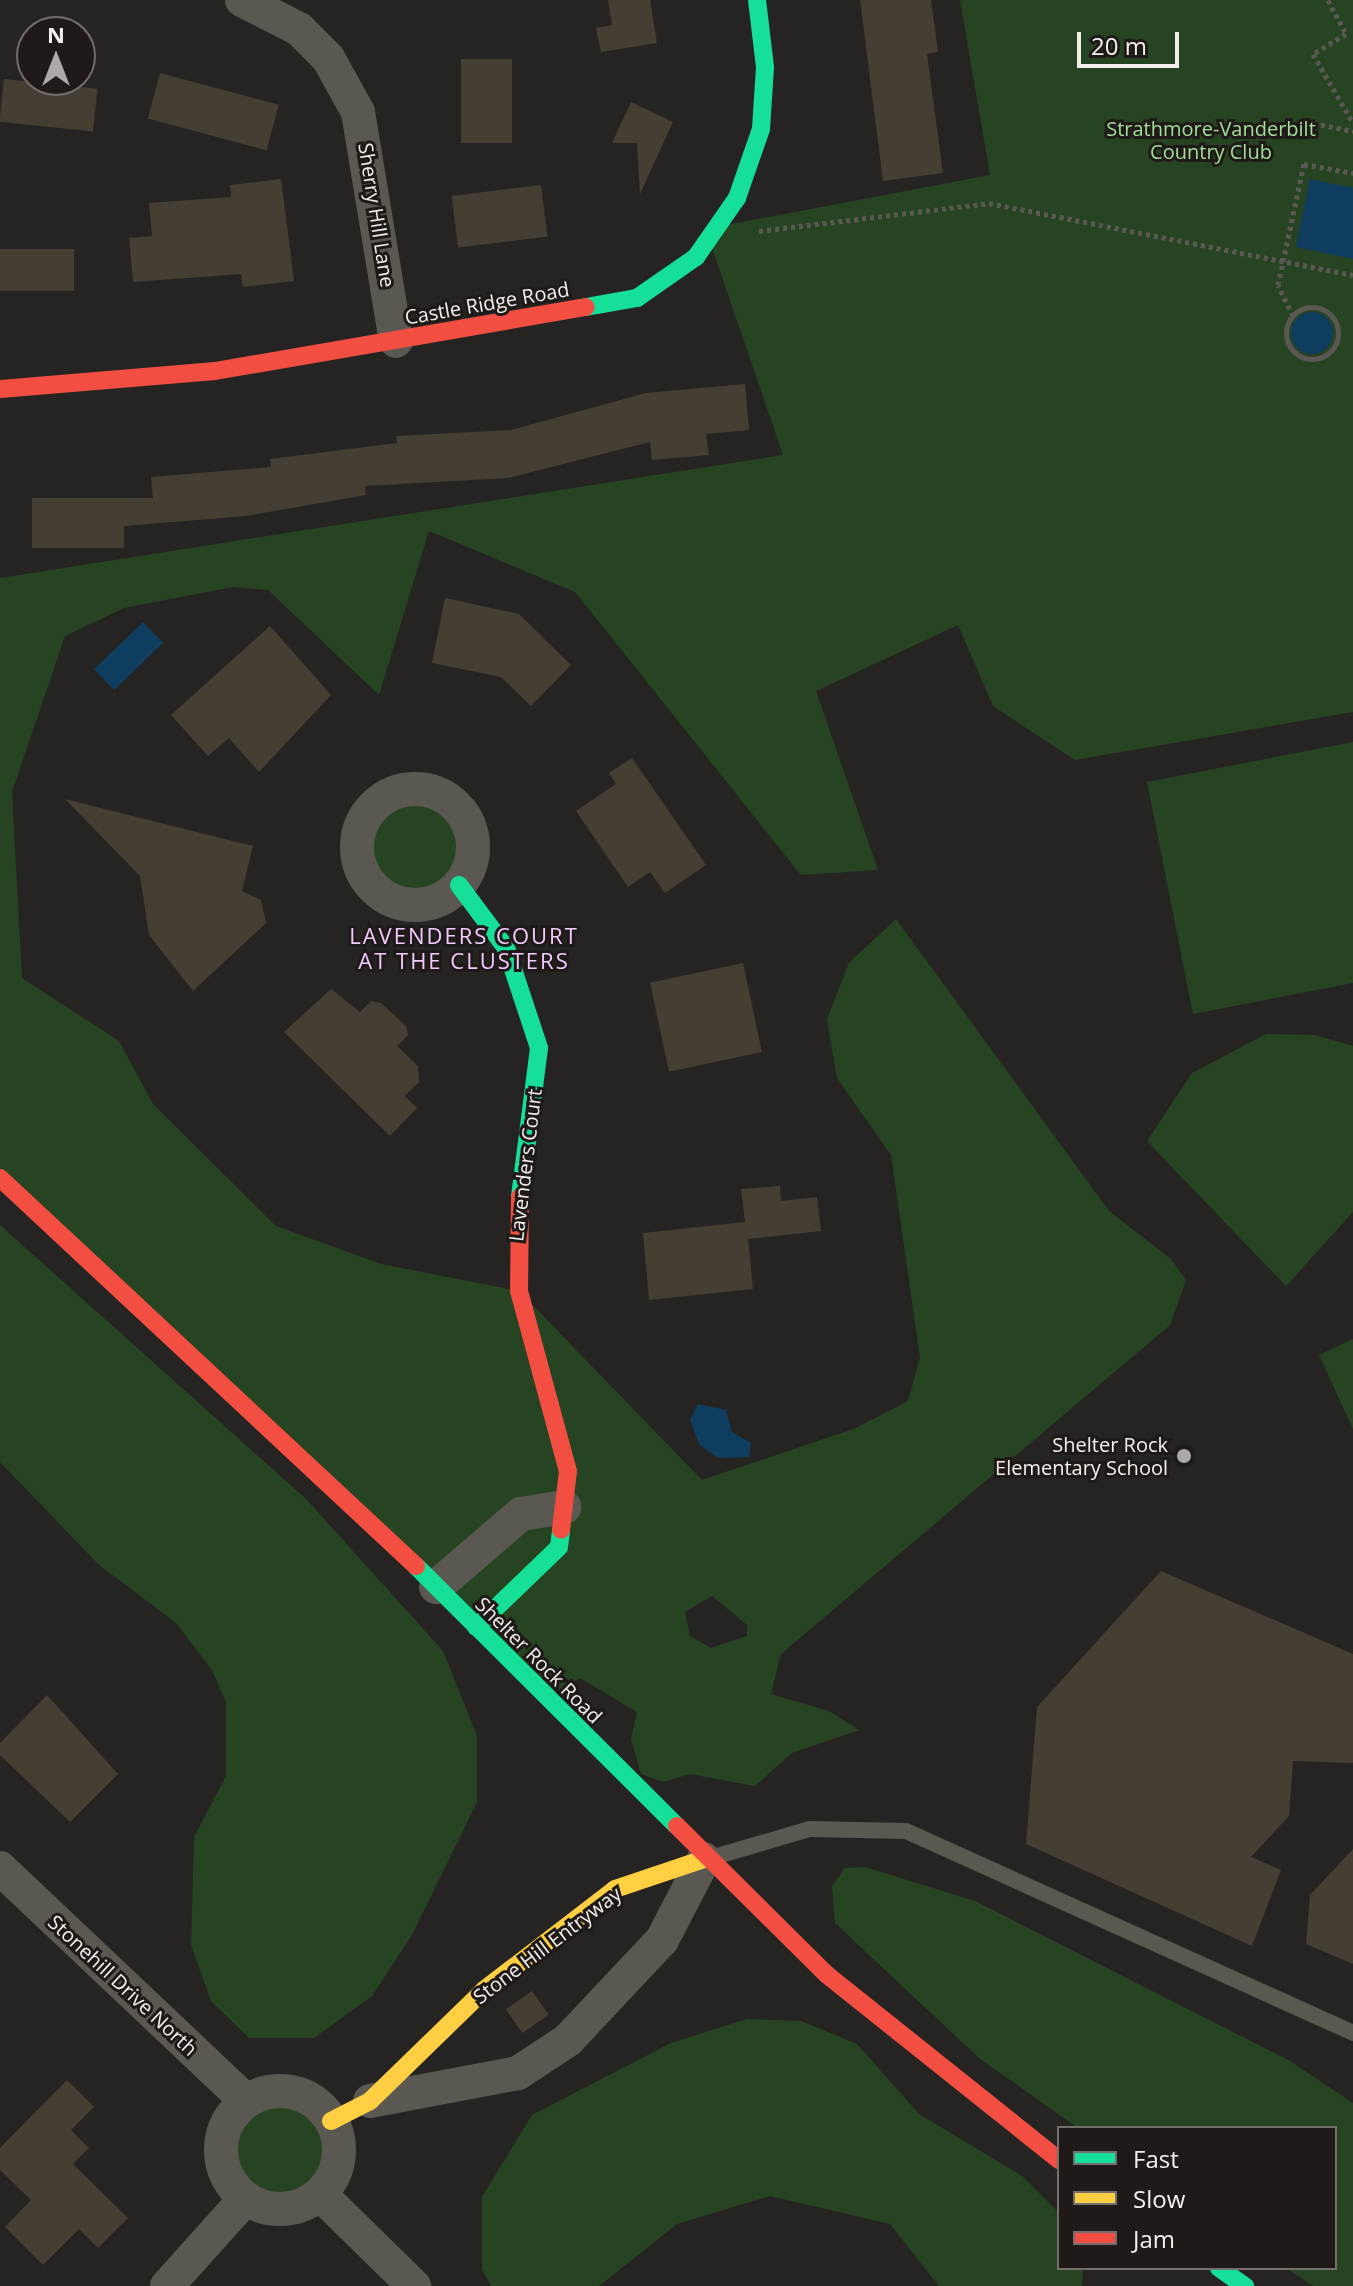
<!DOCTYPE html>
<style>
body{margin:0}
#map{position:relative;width:1353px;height:2286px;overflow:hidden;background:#262422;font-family:"Open Sans",sans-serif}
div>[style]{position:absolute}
.green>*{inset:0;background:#274422}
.round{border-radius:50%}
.water>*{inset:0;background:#0e3d60;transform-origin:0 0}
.building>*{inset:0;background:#453e33;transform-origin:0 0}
.path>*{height:5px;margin-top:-2.5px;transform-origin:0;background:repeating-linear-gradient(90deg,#5b5853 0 4px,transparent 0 8px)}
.path>.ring{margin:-2.5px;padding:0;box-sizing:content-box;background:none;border:5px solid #5b5853;border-radius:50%}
.lane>*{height:16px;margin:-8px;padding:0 8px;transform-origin:8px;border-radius:8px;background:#5b5851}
.street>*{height:34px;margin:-17px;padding:0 17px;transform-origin:17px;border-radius:17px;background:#5b5851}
.street>.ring{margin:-17px;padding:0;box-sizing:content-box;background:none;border:34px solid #5b5851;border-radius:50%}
.fast>*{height:18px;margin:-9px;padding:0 9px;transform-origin:9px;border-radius:9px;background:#16e098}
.slow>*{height:18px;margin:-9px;padding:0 9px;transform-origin:9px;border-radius:9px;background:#ffcf43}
.jam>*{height:18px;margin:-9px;padding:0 9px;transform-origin:9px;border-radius:9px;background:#f24e42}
.dots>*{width:22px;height:22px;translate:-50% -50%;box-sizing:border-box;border:4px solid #1f1a17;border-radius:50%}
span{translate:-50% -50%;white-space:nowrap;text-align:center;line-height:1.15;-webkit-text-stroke:6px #1f1a17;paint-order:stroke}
.park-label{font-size:20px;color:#a1de98}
.street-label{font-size:20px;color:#f3efed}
.poi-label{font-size:20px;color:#f3efed}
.right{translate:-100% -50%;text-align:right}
.neighbourhood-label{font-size:22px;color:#f1cafd;letter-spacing:2px}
.legend{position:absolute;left:1057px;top:2126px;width:280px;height:144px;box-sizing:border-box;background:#1f1a17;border:2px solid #746f6d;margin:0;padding:10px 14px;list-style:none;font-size:24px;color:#f3efed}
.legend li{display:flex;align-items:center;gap:16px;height:40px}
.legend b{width:40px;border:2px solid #746f6d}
.north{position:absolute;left:16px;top:16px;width:80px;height:80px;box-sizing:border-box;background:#1f1a17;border:2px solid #746f6d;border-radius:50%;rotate:0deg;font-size:22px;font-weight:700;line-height:32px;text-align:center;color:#f3efed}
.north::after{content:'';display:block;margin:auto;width:28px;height:36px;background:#aba8a6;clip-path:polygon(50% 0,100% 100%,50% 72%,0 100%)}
.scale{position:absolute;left:1077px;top:32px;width:102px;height:36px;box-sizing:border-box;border:4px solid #f3efed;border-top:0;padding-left:10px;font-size:24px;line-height:28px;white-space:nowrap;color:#f3efed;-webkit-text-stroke:6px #1f1a17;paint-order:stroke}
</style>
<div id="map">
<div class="green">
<div style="clip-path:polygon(evenodd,960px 0,1353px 0,1353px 712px,1075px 760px,993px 706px,958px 625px,816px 691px,878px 870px,801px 875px,575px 592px,429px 531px,379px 695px,268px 590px,233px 587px,124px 608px,65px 636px,12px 792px,22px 978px,119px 1041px,153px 1104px,276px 1226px,381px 1264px,519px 1291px,702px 1480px,856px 1428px,908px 1401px,920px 1358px,891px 1155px,837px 1078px,827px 1019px,849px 963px,896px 919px,1109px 1211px,1171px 1259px,1186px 1280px,1170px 1325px,781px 1654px,771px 1694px,829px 1711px,859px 1730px,792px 1753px,755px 1786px,690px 1774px,663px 1782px,641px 1774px,631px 1739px,637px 1712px,580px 1678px,546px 1699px,0 1178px,0 578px,783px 455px,710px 242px,721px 226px,990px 175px,960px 0,712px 1596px,747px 1625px,747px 1636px,711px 1648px,690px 1636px,685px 1612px,712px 1596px)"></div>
<div style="clip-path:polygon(1353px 742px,1353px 983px,1193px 1014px,1147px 782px)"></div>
<div class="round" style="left:357px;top:789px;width:116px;height:116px"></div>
<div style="clip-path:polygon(1266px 1034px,1315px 1035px,1353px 1046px,1353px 1212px,1286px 1286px,1147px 1141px,1192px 1073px)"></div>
<div style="clip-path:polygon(0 1225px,306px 1499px,443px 1651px,477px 1736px,477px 1802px,412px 1935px,372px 1996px,314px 2038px,249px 2038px,211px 2001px,191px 1945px,194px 1837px,226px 1776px,226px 1702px,212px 1670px,176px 1623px,98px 1564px,0 1462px)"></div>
<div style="clip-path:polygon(1353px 1339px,1353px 1429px,1319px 1355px)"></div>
<div style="clip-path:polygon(865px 1867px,975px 1901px,1290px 2061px,1353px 2103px,1353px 2286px,1313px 2286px,1286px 2268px,1335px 2268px,1335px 2128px,1078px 2128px,979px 2058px,835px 1923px,832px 1886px,845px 1868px)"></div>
<div style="clip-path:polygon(747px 2019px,801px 2021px,857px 2044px,919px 2114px,1022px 2176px,1059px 2213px,1059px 2268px,1083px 2268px,1082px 2286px,939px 2286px,890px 2224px,770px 2196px,677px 2224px,599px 2286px,491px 2286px,482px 2269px,482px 2197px,532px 2115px,671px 2043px)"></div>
<div class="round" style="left:220px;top:2091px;width:118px;height:118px"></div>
</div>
<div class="water">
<div style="clip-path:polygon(1310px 179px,1353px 188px,1353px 259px,1296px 247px)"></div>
<div class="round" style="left:1291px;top:312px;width:42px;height:42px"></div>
<div style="left:143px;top:622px;width:29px;height:68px;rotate:46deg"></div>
<div style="clip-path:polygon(698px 1404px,726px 1410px,732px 1432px,751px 1443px,749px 1457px,718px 1458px,699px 1444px,690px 1420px)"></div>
</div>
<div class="building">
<div style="clip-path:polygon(608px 0,650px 0,657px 43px,601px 52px,596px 28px,612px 25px)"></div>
<div style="clip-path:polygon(860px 0,931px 0,938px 52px,927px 54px,943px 173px,883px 181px)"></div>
<div style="left:461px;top:59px;width:51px;height:84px"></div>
<div style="left:160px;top:73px;width:123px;height:47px;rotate:15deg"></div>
<div style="left:4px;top:79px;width:94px;height:43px;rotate:6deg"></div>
<div style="clip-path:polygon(631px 102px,673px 122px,640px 194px,637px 143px,612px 143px)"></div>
<div style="clip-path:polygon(281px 179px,294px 281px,243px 287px,241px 274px,133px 282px,129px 238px,152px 236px,149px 203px,231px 197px,230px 185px)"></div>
<div style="left:541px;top:185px;width:52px;height:90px;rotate:83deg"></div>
<div style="left:0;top:249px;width:74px;height:42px"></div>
<div style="clip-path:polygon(745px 384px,749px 430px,706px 434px,709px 455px,652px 460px,650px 442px,508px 478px,365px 486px,366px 495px,246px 516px,124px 526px,124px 548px,32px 548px,32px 498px,153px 498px,151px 477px,271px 467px,270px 459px,397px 443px,396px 436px,511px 430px,646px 393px)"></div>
<div style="clip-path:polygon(445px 598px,519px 614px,571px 665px,531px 706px,501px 677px,432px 663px)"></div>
<div style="clip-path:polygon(270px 626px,331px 695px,259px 772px,229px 738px,208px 756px,171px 715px)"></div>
<div style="clip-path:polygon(632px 758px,706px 865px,665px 893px,650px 872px,628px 887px,576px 811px,616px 784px,609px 773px)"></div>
<div style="clip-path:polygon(65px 799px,253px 846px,242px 891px,261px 900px,266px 923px,193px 991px,149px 935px,140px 876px)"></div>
<div style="left:743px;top:963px;width:91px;height:95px;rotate:78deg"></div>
<div style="clip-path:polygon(331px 989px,360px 1012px,371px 1001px,381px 1003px,406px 1026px,408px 1035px,397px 1046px,418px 1066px,419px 1082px,405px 1096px,417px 1108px,390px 1136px,284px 1032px)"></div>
<div style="clip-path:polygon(780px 1186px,781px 1201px,817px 1197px,821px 1231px,748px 1239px,753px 1289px,649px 1300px,643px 1233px,745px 1222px,741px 1189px)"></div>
<div style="clip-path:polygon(1161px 1571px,1353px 1654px,1353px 1763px,1293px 1761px,1289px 1816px,1251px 1857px,1281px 1870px,1252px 1946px,1026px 1844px,1037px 1707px)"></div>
<div style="clip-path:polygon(47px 1695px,118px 1774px,70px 1822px,0 1755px,0 1743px)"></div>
<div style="clip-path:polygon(1353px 1849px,1353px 1964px,1306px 1944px,1310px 1895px)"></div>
<div style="left:532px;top:1991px;width:29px;height:32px;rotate:55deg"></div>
<div style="clip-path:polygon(67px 2080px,94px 2107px,71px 2130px,89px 2148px,73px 2164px,128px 2218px,98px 2248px,79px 2229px,43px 2265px,5px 2227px,31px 2200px,0 2170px,0 2148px)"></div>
</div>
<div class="path">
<div style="left:1328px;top:0;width:38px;rotate:62deg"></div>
<div style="left:1346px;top:34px;width:39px;rotate:149deg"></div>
<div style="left:1313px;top:54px;width:80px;rotate:59.9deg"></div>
<div style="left:1313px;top:123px;width:41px;rotate:11.3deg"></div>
<div style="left:759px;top:231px;width:232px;rotate:-6.9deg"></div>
<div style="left:989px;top:203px;width:371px;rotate:11.2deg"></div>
<div class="ring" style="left:1286px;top:307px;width:47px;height:47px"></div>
<div style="left:1293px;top:316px;width:34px;rotate:-116deg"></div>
<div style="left:1278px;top:285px;width:124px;rotate:-77.9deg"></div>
<div style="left:1304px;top:164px;width:50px;rotate:10.4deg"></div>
</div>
<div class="lane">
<div style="left:714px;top:1857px;width:100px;rotate:-16.3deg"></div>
<div style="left:810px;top:1829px;width:96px;rotate:1.2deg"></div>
<div style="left:906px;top:1831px;width:491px;rotate:24.3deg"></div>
</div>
<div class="street">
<div style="left:242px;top:0;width:64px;rotate:27deg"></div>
<div style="left:299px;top:29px;width:41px;rotate:45deg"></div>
<div style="left:328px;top:58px;width:62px;rotate:60.9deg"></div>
<div style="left:358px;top:112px;width:232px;rotate:80.6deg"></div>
<div class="ring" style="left:357px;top:789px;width:82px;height:82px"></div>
<div style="left:436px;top:1587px;width:112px;rotate:-40.7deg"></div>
<div style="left:521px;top:1514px;width:44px;rotate:-9.2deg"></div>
<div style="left:0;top:1868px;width:339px;rotate:43.4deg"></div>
<div class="ring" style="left:221px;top:2091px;width:84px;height:84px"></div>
<div style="left:370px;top:2101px;width:151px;rotate:-10.7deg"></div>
<div style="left:518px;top:2073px;width:60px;rotate:-33.4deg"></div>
<div style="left:568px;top:2040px;width:137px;rotate:-46.8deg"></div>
<div style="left:662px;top:1940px;width:91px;rotate:-62.6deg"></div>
<div style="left:320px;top:2194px;width:132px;rotate:44.4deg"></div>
<div style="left:167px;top:2286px;width:117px;rotate:-48.1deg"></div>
</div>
<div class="fast">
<div style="left:586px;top:307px;width:52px;rotate:-10deg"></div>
<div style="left:637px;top:298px;width:72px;rotate:-34.8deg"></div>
<div style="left:696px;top:257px;width:72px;rotate:-55.2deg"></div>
<div style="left:737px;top:198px;width:73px;rotate:-70.8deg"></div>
<div style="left:761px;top:129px;width:62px;rotate:-86.3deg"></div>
<div style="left:765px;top:67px;width:67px;rotate:-96.8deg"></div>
<div style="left:459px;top:885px;width:79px;rotate:53.3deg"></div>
<div style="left:506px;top:948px;width:105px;rotate:71.7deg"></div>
<div style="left:539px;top:1048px;width:150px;rotate:97.3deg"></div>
<div style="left:416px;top:1566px;width:368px;rotate:44.9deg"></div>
<div style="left:476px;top:1627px;width:115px;rotate:-43.9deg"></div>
<div style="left:559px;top:1547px;width:17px;rotate:-83deg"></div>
<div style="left:1219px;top:2268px;width:32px;rotate:35deg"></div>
</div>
<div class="slow">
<div style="left:331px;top:2121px;width:44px;rotate:-27.1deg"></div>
<div style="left:370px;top:2101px;width:159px;rotate:-44.2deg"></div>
<div style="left:484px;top:1990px;width:165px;rotate:-37.6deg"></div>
<div style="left:615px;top:1889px;width:94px;rotate:-18.6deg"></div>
</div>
<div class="jam">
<div style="left:0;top:389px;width:216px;rotate:-4.8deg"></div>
<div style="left:215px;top:371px;width:376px;rotate:-9.8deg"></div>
<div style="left:0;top:1178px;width:569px;rotate:43.01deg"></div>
<div style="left:520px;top:1197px;width:94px;rotate:90.6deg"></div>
<div style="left:519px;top:1291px;width:187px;rotate:74.8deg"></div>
<div style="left:568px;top:1471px;width:59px;rotate:96.8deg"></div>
<div style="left:677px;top:1826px;width:210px;rotate:44.8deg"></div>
<div style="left:826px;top:1974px;width:298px;rotate:38.6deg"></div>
</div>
<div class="dots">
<div style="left:1184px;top:1456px;background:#aba8a6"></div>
</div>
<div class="park-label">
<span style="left:1211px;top:140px">Strathmore-Vanderbilt<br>Country Club</span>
</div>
<div class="street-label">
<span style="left:377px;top:215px;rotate:81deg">Sherry Hill Lane</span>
<span style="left:487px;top:303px;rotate:-10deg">Castle Ridge Road</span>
<span style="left:525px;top:1165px;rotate:-83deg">Lavenders Court</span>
<span style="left:539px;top:1660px;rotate:45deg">Shelter Rock Road</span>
<span style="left:547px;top:1945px;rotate:-37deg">Stone Hill Entryway</span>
<span style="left:123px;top:1985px;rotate:43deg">Stonehill Drive North</span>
</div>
<div class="poi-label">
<span class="right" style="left:1168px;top:1456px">Shelter Rock<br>Elementary School</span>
</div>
<div class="neighbourhood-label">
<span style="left:464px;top:948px">LAVENDERS COURT<br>AT THE CLUSTERS</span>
</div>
<ul class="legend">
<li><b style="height:10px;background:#16e098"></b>Fast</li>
<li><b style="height:10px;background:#ffcf43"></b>Slow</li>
<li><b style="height:10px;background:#f24e42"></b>Jam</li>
</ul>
<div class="north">N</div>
<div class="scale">20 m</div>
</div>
